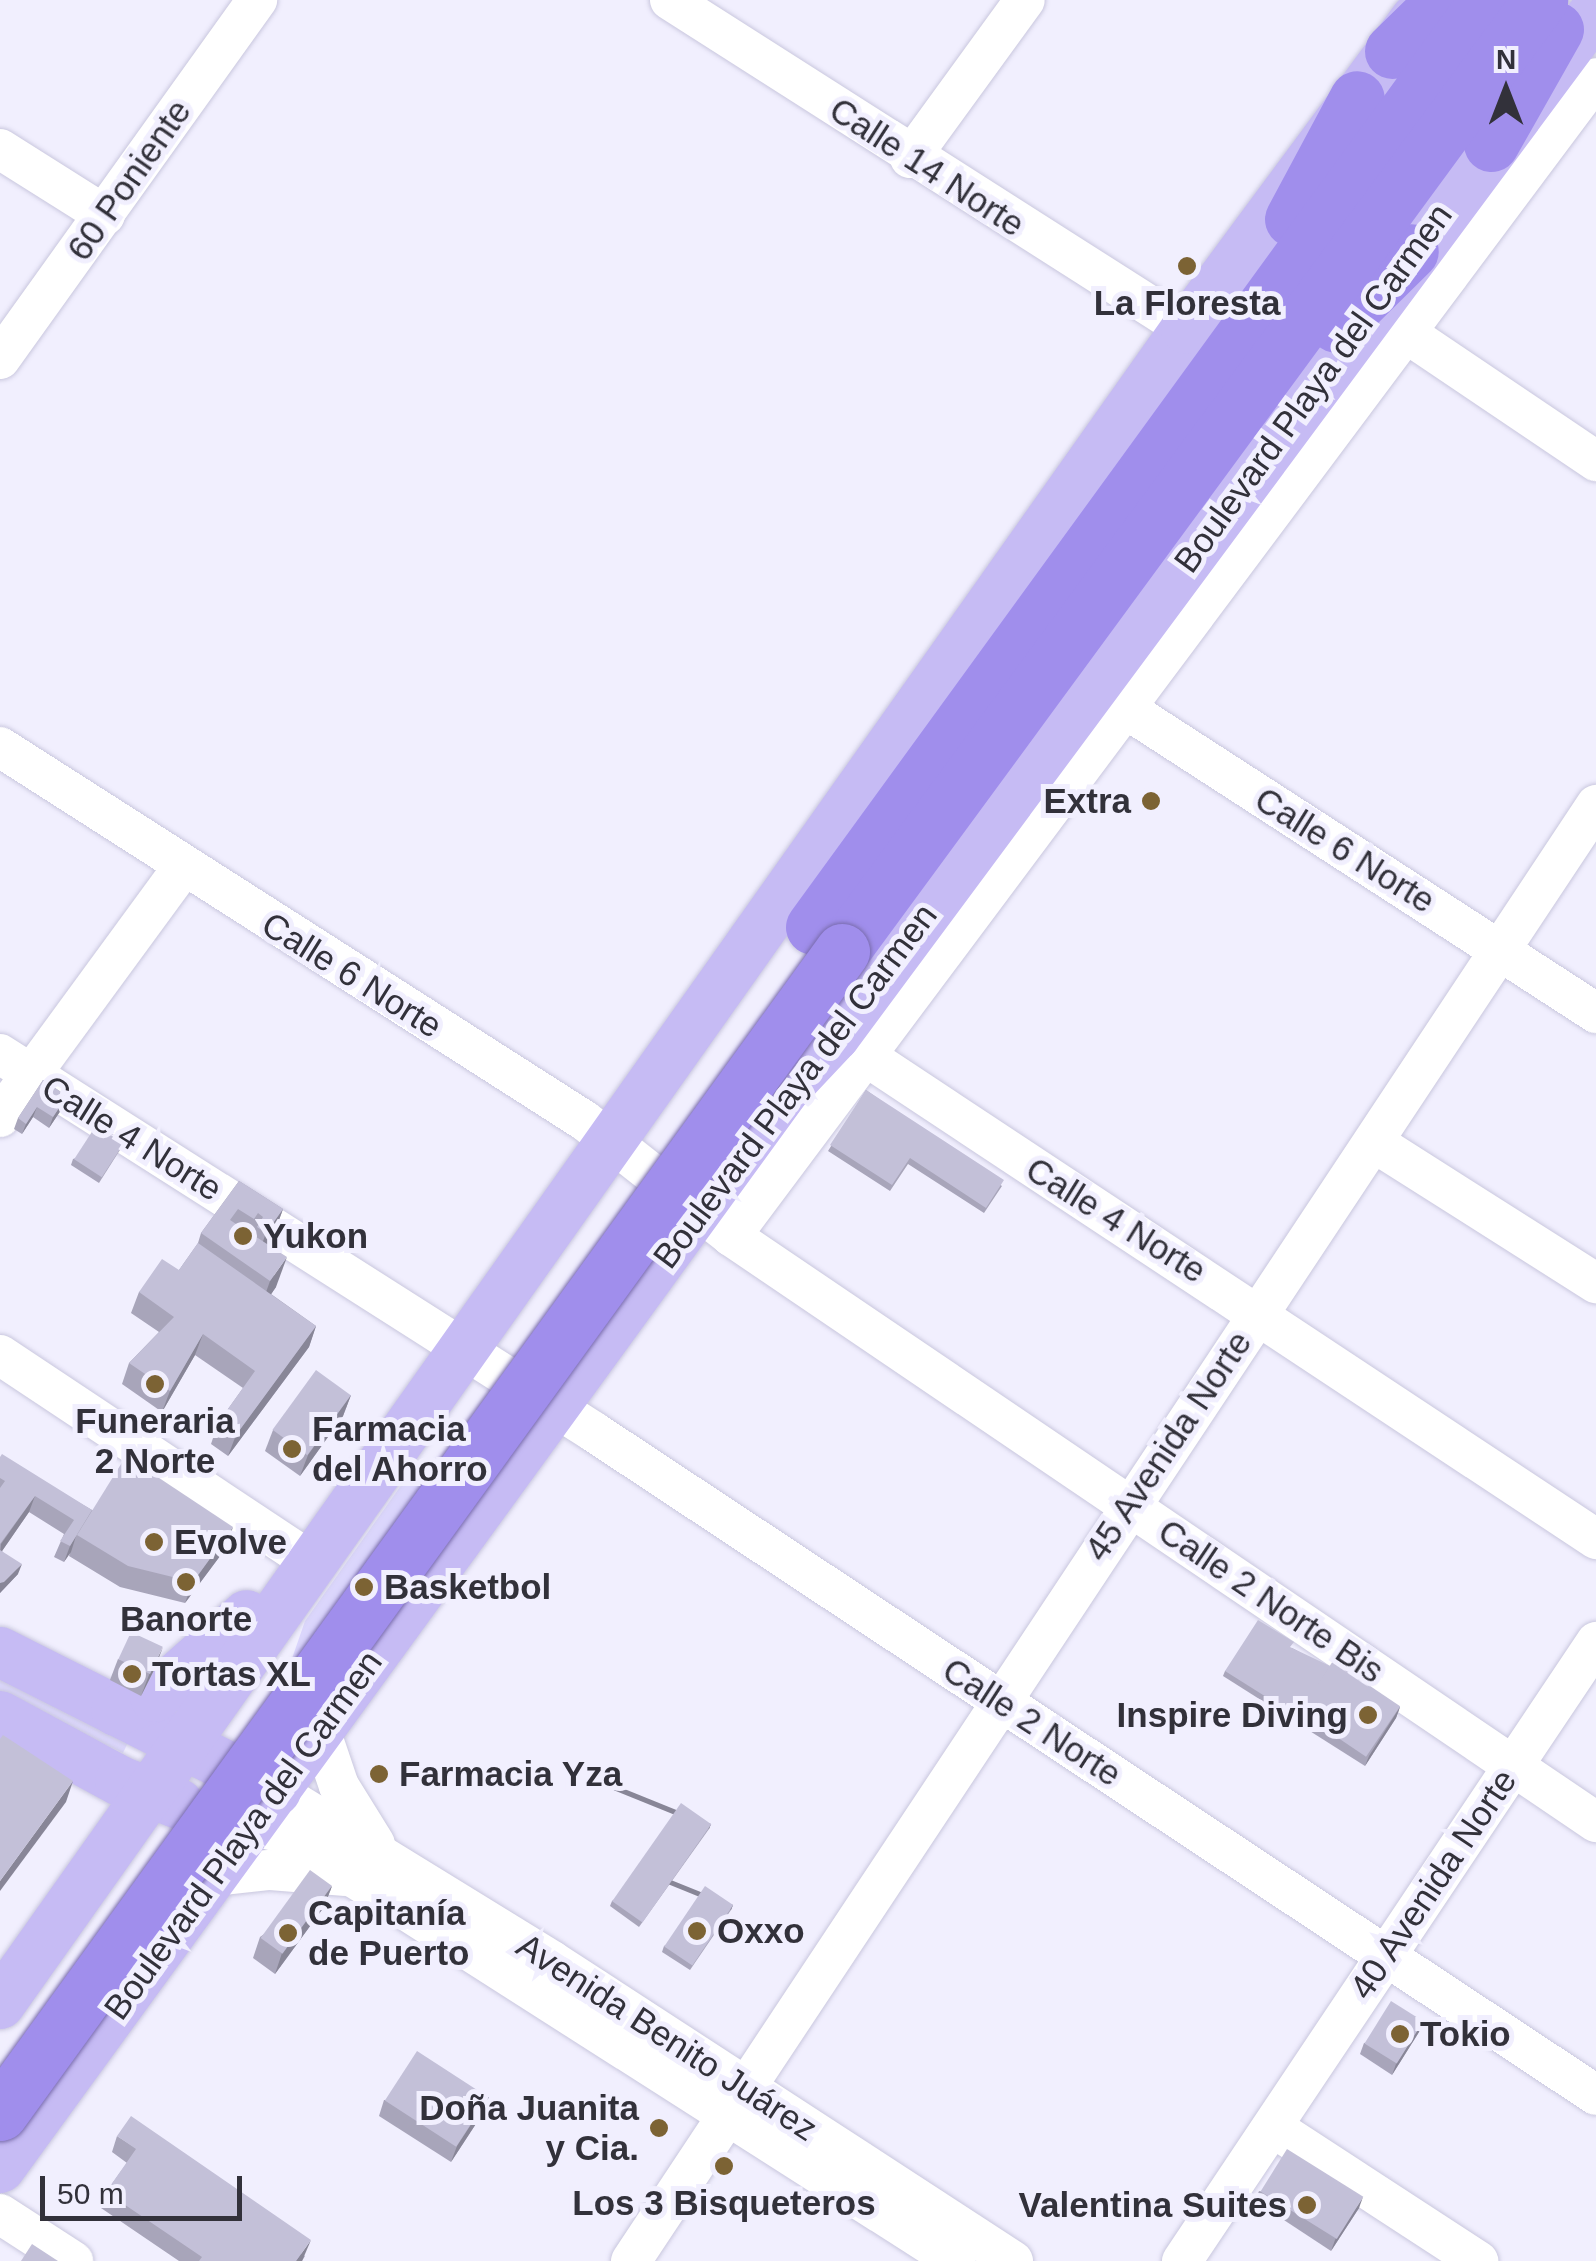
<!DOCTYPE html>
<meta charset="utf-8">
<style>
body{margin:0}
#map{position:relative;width:1596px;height:2261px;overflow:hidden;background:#f1effe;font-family:Arial,sans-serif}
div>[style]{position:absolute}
.green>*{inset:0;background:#dbd6fc;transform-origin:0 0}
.roads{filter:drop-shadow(0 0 2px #c9c7de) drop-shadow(0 0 2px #c9c7de)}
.minor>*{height:40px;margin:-20px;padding:0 20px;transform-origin:20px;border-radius:20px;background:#fff}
.major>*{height:50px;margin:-25px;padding:0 25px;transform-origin:25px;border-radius:25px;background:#c6bbf4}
.highway>*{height:55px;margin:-27.5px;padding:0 27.5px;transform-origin:27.5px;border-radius:27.5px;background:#a08eec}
.bridges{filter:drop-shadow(0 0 2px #7a6dae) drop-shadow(0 0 2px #7a6dae)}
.highway-bridge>*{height:55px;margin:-27.5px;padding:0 27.5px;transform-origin:27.5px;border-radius:27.5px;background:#a08eec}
.wall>*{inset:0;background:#a8a5ba}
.shaded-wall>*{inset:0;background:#888697;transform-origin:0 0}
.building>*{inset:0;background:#c3c0d8;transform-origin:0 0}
.dots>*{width:28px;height:28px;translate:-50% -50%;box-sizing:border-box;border:5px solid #f1effe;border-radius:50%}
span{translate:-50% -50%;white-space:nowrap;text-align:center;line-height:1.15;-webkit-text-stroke:10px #f1effe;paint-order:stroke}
.street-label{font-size:35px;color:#32313a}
.poi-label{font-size:35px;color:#32313a;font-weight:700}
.right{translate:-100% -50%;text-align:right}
.left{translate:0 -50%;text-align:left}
.north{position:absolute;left:1456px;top:40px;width:100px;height:100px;-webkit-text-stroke:8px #f1effe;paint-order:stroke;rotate:0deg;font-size:28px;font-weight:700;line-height:40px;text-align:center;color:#32313a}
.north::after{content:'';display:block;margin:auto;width:35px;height:45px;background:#32313a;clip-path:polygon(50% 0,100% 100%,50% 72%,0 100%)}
.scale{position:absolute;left:40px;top:2176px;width:202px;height:45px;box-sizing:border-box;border:5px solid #32313a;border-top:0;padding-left:12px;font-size:30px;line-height:35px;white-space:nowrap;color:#32313a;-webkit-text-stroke:8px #f1effe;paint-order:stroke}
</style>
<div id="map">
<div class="green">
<div style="clip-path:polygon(414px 1467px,463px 1501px,287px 1673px,305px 1621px)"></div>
<div style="left:0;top:1672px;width:146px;height:19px;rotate:26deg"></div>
</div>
<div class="roads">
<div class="minor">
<div style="left:670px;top:0;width:612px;rotate:32.52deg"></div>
<div style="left:0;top:149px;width:124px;rotate:32.2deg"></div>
<div style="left:910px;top:158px;width:195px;rotate:-54deg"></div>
<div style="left:1384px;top:318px;width:256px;rotate:34deg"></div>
<div style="left:0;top:359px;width:442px;rotate:-54.4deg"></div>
<div style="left:1100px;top:692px;width:591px;rotate:32.91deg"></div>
<div style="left:0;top:747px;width:694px;rotate:32.59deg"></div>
<div style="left:585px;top:1121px;width:186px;rotate:38.2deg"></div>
<div style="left:731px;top:1236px;width:1045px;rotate:34.12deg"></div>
<div style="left:843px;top:1041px;width:903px;rotate:33.48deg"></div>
<div style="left:0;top:1054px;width:704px;rotate:32.47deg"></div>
<div style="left:594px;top:1432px;width:1201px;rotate:33.49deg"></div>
<div style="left:0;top:1117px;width:308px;rotate:-53.8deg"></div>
<div style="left:1375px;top:1143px;width:262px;rotate:32.4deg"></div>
<div style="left:731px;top:1236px;width:1445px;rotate:-53.24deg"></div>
<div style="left:0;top:1355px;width:377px;rotate:33.6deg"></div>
<div style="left:320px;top:1730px;width:59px;rotate:71.3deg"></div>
<div style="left:339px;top:1786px;width:68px;rotate:58.2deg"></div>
<div style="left:276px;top:1791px;width:324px;rotate:31.6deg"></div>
<div style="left:552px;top:1961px;width:550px;rotate:33.05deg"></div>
<div style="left:251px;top:1825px;width:33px;rotate:14deg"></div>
<div style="left:283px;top:1833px;width:126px;rotate:32.1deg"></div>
<div style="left:390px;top:1900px;width:671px;rotate:32.53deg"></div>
<div style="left:213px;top:1876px;width:55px;rotate:-6.2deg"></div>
<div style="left:268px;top:1870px;width:77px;rotate:4.5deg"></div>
<div style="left:1274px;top:2128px;width:244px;rotate:33.1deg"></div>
<div style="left:0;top:2214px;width:87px;rotate:32.8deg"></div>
<div style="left:631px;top:2261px;width:1747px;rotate:-56.46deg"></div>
<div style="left:1182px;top:2261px;width:745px;rotate:-56.22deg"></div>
</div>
<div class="major">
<div style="left:0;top:1652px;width:309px;rotate:26.7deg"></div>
<div style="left:116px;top:1711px;width:41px;rotate:-19.7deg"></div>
<div style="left:155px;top:1697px;width:123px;rotate:-41.7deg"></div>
<div style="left:0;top:1716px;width:136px;rotate:28.4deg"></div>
<div style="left:120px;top:1781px;width:63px;rotate:21.3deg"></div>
<div style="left:0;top:2004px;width:2052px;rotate:-54.7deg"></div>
<div style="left:1186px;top:329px;width:385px;rotate:-53.5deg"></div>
<div style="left:0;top:2168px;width:1334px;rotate:-53.96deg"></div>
<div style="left:785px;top:1089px;width:73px;rotate:-46.7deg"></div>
<div style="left:835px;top:1036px;width:1277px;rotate:-53.44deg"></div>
</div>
<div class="highway">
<div style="left:1392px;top:51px;width:73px;rotate:-44.4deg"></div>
<div style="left:1491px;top:144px;width:132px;rotate:-60.5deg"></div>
<div style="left:1292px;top:219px;width:137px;rotate:-61.8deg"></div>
<div style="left:1336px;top:325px;width:105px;rotate:-44.6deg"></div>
<div style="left:813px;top:927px;width:1146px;rotate:-53.98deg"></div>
<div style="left:842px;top:951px;width:1180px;rotate:-53.72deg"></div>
</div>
</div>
<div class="bridges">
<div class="highway-bridge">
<div style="left:0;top:2113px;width:1435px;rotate:-54.07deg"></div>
</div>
</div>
<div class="wall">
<div style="clip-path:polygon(43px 1080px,67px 1096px,63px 1107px,49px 1128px,33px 1117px,22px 1134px,14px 1129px,18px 1118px)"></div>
<div style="clip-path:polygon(866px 1090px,1002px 1186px,984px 1213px,908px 1164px,890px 1191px,828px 1151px)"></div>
<div style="clip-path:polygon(125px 1142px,99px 1183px,71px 1165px,73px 1159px)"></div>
<div style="clip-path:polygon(239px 1181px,283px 1209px,272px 1239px,268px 1244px,276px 1287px,271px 1294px,316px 1326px,309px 1347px,228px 1456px,211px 1444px,218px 1423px,243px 1388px,195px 1355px,162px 1412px,122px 1384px,129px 1363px,159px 1332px,131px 1313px,139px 1292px,179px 1270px,198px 1243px,201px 1233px)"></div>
<div style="clip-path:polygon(351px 1395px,343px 1416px,300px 1476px,265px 1451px,273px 1430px)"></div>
<div style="clip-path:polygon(0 1457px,92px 1510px,226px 1548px,185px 1603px,120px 1587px,69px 1556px,70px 1552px,64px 1562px,54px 1557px,64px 1534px,29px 1512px,2px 1551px,18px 1574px,0 1593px)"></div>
<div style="clip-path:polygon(1292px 1648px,1400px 1707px,1396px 1718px,1365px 1766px,1223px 1676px,1225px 1671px)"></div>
<div style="clip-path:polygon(118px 1659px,155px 1668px,141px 1696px,110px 1680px)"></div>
<div style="clip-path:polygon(711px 1824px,709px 1829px,639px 1927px,610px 1906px,612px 1901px)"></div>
<div style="clip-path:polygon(332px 1886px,324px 1907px,275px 1974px,253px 1958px,260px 1937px)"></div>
<div style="clip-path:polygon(733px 1905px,731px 1910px,690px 1970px,662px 1952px,664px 1946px)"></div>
<div style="clip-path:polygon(1419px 2032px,1392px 2075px,1360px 2054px,1364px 2043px)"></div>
<div style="clip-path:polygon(489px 2097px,483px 2113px,451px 2162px,379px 2116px,384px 2100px)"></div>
<div style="clip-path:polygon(117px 2136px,305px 2256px,302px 2261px,179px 2261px,101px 2208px,106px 2192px,127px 2163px,112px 2152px)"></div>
<div style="clip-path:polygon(1259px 2191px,1359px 2208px,1331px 2251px,1255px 2201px)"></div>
</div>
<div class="shaded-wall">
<div style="clip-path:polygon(67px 1096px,63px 1107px,49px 1128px,53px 1117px)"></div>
<div style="clip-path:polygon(37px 1107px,33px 1117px,22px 1134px,26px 1124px)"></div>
<div style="clip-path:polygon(283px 1209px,272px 1239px,255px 1263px,266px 1233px)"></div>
<div style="clip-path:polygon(287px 1257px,276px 1287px,259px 1312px,270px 1281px)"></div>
<div style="clip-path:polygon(316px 1326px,309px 1347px,228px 1456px,236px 1435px)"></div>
<div style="clip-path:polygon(203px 1334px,195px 1355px,162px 1412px,170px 1391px)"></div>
<div style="clip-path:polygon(351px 1395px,343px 1416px,300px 1476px,308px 1455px)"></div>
<div style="clip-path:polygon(35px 1496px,29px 1512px,0 1554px,1px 1544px)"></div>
<div style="clip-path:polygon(233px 1527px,226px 1548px,185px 1603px,193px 1582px)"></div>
<div style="clip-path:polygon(76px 1536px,71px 1552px,64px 1562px,70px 1546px)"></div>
<div style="clip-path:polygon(22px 1564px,18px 1574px,0 1593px,0 1583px)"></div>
<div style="clip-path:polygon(163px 1647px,155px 1668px,141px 1696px,149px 1675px)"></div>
<div style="clip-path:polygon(1400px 1707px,1396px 1718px,1365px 1766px,1369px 1756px)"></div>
<div style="clip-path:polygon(73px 1781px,66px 1802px,0 1891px,0 1881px)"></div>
<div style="left:711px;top:1824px;width:5px;height:120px;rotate:112deg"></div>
<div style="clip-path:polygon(332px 1886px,324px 1907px,275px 1974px,282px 1953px)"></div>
<div style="left:733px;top:1905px;width:5px;height:73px;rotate:112deg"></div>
<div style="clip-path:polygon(1423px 2021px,1419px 2032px,1392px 2075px,1396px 2064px)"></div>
<div style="clip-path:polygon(489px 2097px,483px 2113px,451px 2162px,457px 2146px)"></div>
<div style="clip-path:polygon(1363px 2197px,1359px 2208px,1331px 2251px,1335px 2240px)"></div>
<div style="clip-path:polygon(311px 2240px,302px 2261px,296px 2261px)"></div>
</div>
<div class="building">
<div style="clip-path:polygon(43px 1080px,67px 1096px,53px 1117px,37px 1107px,26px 1124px,18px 1118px)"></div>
<div style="clip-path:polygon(866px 1090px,1004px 1180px,986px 1208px,910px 1158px,892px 1185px,830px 1145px)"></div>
<div style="left:97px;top:1124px;width:33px;height:42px;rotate:33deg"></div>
<div style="clip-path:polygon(239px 1181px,283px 1209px,266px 1233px,257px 1227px,263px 1217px,258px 1213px,254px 1219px,238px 1209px,230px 1220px,287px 1257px,270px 1281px,201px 1233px)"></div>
<div style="clip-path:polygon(198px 1243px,316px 1326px,236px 1435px,218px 1423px,255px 1371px,203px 1334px,170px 1391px,129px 1363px,174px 1317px,139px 1292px,162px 1259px,179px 1270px)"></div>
<div style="left:316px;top:1370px;width:43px;height:74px;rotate:36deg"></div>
<div style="clip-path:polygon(2px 1454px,92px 1510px,70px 1546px,60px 1541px,74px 1520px,35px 1496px,0 1544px,0 1488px,5px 1481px,0 1478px,0 1457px)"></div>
<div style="clip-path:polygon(126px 1456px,233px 1527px,193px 1582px,128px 1566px,77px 1535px)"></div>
<div style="clip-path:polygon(0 1550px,22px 1564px,4px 1582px,0 1583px)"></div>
<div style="clip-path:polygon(1258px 1620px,1294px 1642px,1290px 1647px,1330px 1666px,1298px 1717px,1225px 1671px)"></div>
<div style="left:131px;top:1632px;width:35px;height:30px;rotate:25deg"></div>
<div style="left:1333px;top:1661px;width:81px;height:61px;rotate:34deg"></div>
<div style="clip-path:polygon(3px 1735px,73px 1781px,0 1881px,0 1739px)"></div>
<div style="left:681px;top:1803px;width:37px;height:120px;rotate:35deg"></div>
<div style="left:310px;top:1870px;width:27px;height:84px;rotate:36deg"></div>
<div style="left:705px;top:1886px;width:34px;height:73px;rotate:34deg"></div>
<div style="left:1391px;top:2001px;width:38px;height:50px;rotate:32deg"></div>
<div style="left:417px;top:2051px;width:85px;height:59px;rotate:33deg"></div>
<div style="clip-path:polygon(131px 2116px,311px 2240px,296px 2261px,199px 2261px,202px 2257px,106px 2192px,136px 2149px,117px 2136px)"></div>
<div style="left:1287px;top:2149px;width:90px;height:50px;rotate:32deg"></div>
<div style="clip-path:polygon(32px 2244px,58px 2261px,21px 2261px)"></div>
</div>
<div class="dots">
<div style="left:1187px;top:266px;background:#7c6334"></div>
<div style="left:1151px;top:801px;background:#7c6334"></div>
<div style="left:243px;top:1236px;background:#7c6334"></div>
<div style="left:155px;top:1384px;background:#7c6334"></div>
<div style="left:292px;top:1449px;background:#7c6334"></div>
<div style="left:154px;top:1542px;background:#7c6334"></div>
<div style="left:186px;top:1582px;background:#7c6334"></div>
<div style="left:364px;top:1587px;background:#7c6334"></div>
<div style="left:132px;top:1674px;background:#7c6334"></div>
<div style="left:1368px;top:1715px;background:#7c6334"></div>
<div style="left:379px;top:1774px;background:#7c6334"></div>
<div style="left:697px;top:1931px;background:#7c6334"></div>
<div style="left:288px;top:1933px;background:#7c6334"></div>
<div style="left:1400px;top:2034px;background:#7c6334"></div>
<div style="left:659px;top:2128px;background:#7c6334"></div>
<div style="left:724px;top:2166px;background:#7c6334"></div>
<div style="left:1307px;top:2205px;background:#7c6334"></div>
</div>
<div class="street-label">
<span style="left:927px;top:167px;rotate:33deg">Calle 14 Norte</span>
<span style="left:129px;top:180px;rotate:-55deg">60 Poniente</span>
<span style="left:1313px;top:388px;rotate:-54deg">Boulevard Playa del Carmen</span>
<span style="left:1345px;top:850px;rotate:32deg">Calle 6 Norte</span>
<span style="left:352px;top:975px;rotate:32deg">Calle 6 Norte</span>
<span style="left:795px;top:1086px;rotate:-53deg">Boulevard Playa del Carmen</span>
<span style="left:132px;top:1138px;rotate:32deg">Calle 4 Norte</span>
<span style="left:1116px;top:1220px;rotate:32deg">Calle 4 Norte</span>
<span style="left:1168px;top:1446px;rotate:-56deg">45 Avenida Norte</span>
<span style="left:1271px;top:1601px;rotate:34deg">Calle 2 Norte Bis</span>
<span style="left:1032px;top:1722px;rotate:33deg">Calle 2 Norte</span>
<span style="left:243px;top:1835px;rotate:-54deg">Boulevard Playa del Carmen</span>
<span style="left:1433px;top:1884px;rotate:-56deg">40 Avenida Norte</span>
<span style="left:667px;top:2037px;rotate:33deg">Avenida Benito Juárez</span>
</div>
<div class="poi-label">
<span style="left:1187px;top:303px">La Floresta</span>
<span class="right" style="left:1131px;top:801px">Extra</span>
<span class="left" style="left:263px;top:1236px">Yukon</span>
<span style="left:155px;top:1441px">Funeraria<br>2 Norte</span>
<span class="left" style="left:312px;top:1449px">Farmacia<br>del Ahorro</span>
<span class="left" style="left:174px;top:1542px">Evolve</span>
<span class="left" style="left:384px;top:1587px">Basketbol</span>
<span style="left:186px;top:1619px">Banorte</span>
<span class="left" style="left:152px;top:1674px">Tortas XL</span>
<span class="right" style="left:1348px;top:1715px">Inspire Diving</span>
<span class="left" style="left:399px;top:1774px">Farmacia Yza</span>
<span class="left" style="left:308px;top:1933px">Capitanía<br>de Puerto</span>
<span class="left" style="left:717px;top:1931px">Oxxo</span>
<span class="left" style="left:1420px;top:2034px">Tokio</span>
<span class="right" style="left:639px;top:2128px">Doña Juanita<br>y Cia.</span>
<span style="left:724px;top:2203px">Los 3 Bisqueteros</span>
<span class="right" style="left:1287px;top:2205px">Valentina Suites</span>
</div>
<div class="north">N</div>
<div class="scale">50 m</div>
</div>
